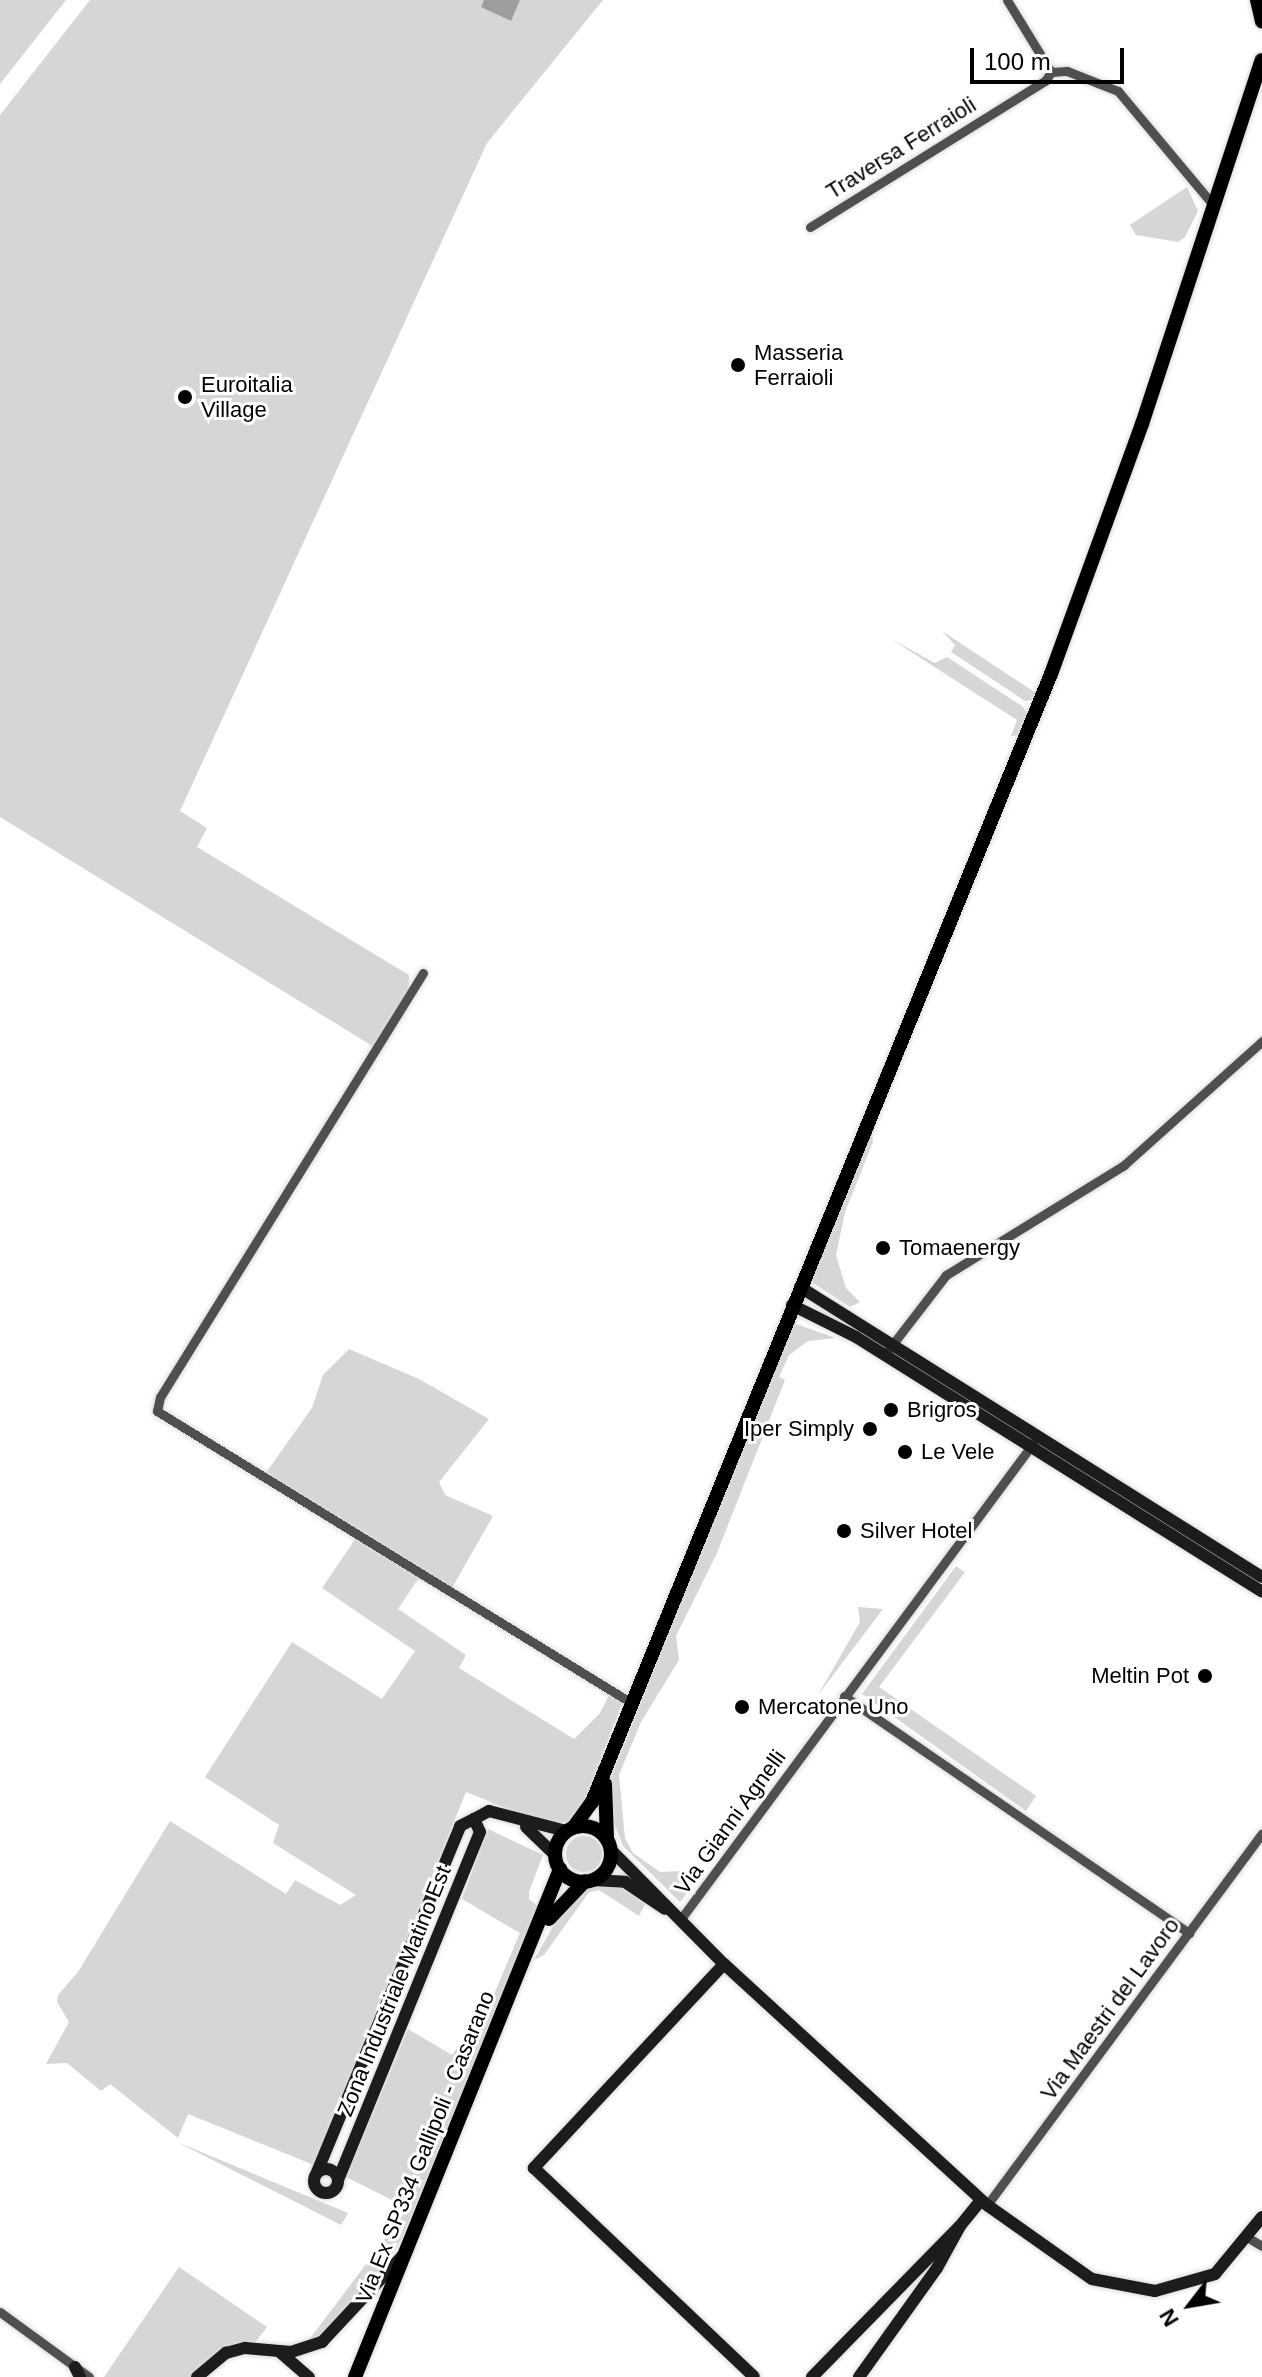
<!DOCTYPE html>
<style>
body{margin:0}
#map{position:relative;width:1262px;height:2377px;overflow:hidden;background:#fff;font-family:Helvetica,sans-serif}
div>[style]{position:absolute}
.green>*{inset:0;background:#d6d6d6}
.round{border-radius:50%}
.water>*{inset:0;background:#9d9d9d}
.roads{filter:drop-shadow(0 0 2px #dbdbdb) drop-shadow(0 0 2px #dbdbdb)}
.street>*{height:9px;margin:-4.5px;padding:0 4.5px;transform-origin:4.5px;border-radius:4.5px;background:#4f4f4f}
.secondary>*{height:12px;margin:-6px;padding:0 6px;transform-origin:6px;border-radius:6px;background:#1c1c1c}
.secondary>.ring{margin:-6px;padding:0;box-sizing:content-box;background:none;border:12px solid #1c1c1c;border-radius:50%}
.primary>*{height:14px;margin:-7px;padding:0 7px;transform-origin:7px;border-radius:7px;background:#000}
.primary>.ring{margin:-7px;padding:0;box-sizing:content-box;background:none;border:14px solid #000;border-radius:50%}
.dots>*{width:22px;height:22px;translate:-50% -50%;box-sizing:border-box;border:4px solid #fff;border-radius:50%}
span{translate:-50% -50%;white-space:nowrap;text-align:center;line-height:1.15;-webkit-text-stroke:6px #fff;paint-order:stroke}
.street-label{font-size:22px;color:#000}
.poi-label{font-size:22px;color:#000}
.left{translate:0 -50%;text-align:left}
.right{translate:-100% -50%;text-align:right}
.north{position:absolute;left:1150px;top:2265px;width:80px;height:80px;-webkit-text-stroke:6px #fff;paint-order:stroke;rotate:239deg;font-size:22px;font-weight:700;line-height:32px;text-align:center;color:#000}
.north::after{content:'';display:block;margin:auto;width:28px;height:36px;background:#000;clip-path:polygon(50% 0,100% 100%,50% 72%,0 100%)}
.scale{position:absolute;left:970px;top:48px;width:154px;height:36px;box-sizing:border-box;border:4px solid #000;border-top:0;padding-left:10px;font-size:24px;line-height:28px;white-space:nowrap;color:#000;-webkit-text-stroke:6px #fff;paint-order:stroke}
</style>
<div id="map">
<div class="green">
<div style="clip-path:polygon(0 0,66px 0,0 84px)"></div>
<div style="clip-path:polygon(90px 0,603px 0,487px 143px,180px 811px,207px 828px,197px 847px,409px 975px,409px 991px,374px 1047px,0 817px,0 115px)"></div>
<div style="clip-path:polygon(1187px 187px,1198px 211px,1185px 237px,1178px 242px,1136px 235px,1130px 225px)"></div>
<div style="clip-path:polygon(942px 631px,1036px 693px,1034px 699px,1025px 701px,951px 652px,955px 645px)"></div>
<div style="clip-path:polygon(891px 639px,935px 663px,947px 657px,1022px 706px,1028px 714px,1018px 735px,1011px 736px,1017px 720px)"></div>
<div style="clip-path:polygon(871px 1131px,873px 1142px,845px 1212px,836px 1255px,846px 1288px,860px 1302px,850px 1307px,810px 1281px)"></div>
<div style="clip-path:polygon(793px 1323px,836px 1338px,808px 1341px,789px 1355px,779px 1377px,785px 1380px,717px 1553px,676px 1636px,679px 1660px,641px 1722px,619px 1775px,625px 1838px,633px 1853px,660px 1872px,705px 1870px,680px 1902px,623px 1846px,612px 1817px,611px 1777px)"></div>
<div style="clip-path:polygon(349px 1349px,419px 1379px,489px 1419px,439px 1482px,445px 1495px,493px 1516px,452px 1588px,265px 1474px,312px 1408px,323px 1375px)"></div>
<div style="clip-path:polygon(356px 1538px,433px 1586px,418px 1579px,398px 1609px,466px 1655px,459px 1668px,574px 1739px,600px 1713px,610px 1693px,622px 1703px,577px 1821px,545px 1824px,466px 1792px,314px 2165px,188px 2114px,178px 2138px,110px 2084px,101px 2091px,67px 2063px,46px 2064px,69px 2022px,57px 2002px,58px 1995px,78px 1972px,170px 1821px,286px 1894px,295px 1880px,340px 1905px,356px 1895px,273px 1843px,279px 1825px,205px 1777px,292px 1642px,382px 1699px,415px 1651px,322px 1588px)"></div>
<div style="clip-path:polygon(956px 1566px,965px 1572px,879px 1687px,1036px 1796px,1026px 1811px,862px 1694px)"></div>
<div style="clip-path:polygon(858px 1607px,883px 1609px,818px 1695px,860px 1622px)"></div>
<div style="clip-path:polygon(488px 1829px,543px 1855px,529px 1892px,529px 1899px,539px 1907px,402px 2238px,387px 2265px,324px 2335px,309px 2340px,408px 2208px,346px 2177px,408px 2029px,452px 2055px,489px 2006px,520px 1933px,462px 1899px)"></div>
<div class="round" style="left:566px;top:1836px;width:36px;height:36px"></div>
<div style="clip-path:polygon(601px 1884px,617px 1884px,634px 1894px,645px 1904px,639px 1916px,599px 1890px,589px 1892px,544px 1955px,534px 1960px,565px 1905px,582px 1890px)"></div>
<div style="clip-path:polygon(177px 2142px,348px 2213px,341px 2225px)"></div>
<div style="clip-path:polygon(179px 2267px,267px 2327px,254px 2344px,219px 2352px,191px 2377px,104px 2377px)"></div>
</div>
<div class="water">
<div style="clip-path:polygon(484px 0,520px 0,511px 21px,481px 7px)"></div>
</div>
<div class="roads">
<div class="street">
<div style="left:1007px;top:0;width:84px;rotate:58.6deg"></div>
<div style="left:1051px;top:72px;width:16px;rotate:-4deg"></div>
<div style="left:1067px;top:71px;width:55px;rotate:21.4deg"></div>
<div style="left:1118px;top:91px;width:150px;rotate:50.1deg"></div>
<div style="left:810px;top:227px;width:277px;rotate:-31.9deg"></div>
<div style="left:1045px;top:81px;width:11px;rotate:-56deg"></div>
<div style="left:423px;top:973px;width:499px;rotate:121.8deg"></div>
<div style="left:160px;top:1397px;width:14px;rotate:102deg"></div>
<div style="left:157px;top:1411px;width:555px;rotate:31.6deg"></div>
<div style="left:889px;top:1349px;width:93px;rotate:-52.4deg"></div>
<div style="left:946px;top:1275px;width:209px;rotate:-31.7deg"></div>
<div style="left:1124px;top:1165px;width:186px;rotate:-41.9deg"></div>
<div style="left:844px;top:1696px;width:419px;rotate:34.5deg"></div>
<div style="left:680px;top:1920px;width:595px;rotate:-53.48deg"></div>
<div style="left:987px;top:2205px;width:462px;rotate:-53.5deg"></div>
<div style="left:1247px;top:2237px;width:17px;rotate:31deg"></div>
<div style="left:0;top:2312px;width:110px;rotate:36.1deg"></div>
</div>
<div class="secondary">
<div style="left:800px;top:1287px;width:545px;rotate:32.12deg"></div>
<div style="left:792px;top:1305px;width:72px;rotate:26.6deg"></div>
<div style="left:856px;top:1337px;width:479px;rotate:32.1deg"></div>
<div style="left:474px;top:1819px;width:17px;rotate:-28deg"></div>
<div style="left:489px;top:1811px;width:80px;rotate:14.6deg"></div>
<div style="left:526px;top:1827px;width:40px;rotate:44deg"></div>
<div style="left:610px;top:1849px;width:162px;rotate:45.3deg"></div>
<div style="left:724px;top:1964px;width:357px;rotate:42.5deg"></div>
<div style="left:987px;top:2205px;width:128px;rotate:35.2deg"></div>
<div style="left:1092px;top:2279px;width:64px;rotate:10.8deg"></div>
<div style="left:1155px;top:2291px;width:62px;rotate:-15.8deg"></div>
<div style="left:1215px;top:2274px;width:74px;rotate:-50.5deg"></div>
<div style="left:592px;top:1880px;width:33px;rotate:3deg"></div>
<div style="left:625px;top:1882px;width:48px;rotate:34deg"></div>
<div style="left:724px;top:1964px;width:279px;rotate:133deg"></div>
<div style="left:534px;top:2168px;width:303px;rotate:43.5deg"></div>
<div class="ring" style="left:314px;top:2169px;width:12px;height:12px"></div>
<div style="left:317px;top:2172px;width:374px;rotate:-67.5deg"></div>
<div style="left:460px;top:1826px;width:16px;rotate:-27deg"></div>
<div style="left:474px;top:1819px;width:14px;rotate:65deg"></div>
<div style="left:480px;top:1832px;width:376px;rotate:112.2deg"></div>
<div style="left:960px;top:2226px;width:33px;rotate:-51deg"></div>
<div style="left:281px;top:2353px;width:37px;rotate:41deg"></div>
<div style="left:75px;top:2367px;width:11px;rotate:63deg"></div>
<div style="left:197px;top:2377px;width:38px;rotate:-40deg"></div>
<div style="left:226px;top:2353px;width:20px;rotate:-15deg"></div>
<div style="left:245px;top:2348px;width:46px;rotate:5deg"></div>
<div style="left:291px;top:2352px;width:33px;rotate:-18deg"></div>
<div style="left:322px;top:2342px;width:119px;rotate:-47deg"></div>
<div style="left:812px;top:2377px;width:211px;rotate:-45.6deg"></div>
<div style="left:960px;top:2226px;width:48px;rotate:118.7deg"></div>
<div style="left:937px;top:2268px;width:134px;rotate:125.6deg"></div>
</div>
<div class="primary">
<div style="left:1257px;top:0;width:22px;rotate:77deg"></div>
<div style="left:605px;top:1784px;width:54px;rotate:87.9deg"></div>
<div class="ring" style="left:555px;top:1826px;width:42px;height:42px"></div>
<div style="left:573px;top:1828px;width:32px;rotate:-54deg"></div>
<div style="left:592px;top:1802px;width:1218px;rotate:-67.86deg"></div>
<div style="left:1051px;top:674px;width:266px;rotate:-70deg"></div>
<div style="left:1142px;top:424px;width:383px;rotate:-71.8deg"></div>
<div style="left:549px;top:1919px;width:52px;rotate:-46.5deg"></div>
<div style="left:355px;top:2377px;width:548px;rotate:-68.02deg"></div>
</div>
</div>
<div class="dots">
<div style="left:738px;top:365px;background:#000"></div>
<div style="left:185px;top:397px;background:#000"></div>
<div style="left:883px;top:1248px;background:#000"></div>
<div style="left:891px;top:1410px;background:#000"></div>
<div style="left:870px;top:1429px;background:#000"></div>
<div style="left:905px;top:1452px;background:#000"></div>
<div style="left:844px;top:1531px;background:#000"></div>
<div style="left:1205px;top:1676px;background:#000"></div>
<div style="left:742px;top:1707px;background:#000"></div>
</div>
<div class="street-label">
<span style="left:901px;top:148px;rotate:-32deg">Traversa Ferraioli</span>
<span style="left:730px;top:1822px;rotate:-54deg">Via Gianni Agnelli</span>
<span style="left:394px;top:1991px;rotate:-68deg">Zona Industriale Matino Est</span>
<span style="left:1110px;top:2009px;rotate:-54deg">Via Maestri del Lavoro</span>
<span style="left:425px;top:2147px;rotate:-68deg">Via Ex SP334 Gallipoli - Casarano</span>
</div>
<div class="poi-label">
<span class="left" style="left:754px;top:365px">Masseria<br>Ferraioli</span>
<span class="left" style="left:201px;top:397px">Euroitalia<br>Village</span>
<span class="left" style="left:899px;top:1248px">Tomaenergy</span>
<span class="left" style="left:907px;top:1410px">Brigros</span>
<span class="right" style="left:854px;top:1429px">Iper Simply</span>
<span class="left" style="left:921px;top:1452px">Le Vele</span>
<span class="left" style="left:860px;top:1531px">Silver Hotel</span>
<span class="right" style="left:1189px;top:1676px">Meltin Pot</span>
<span class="left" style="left:758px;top:1707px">Mercatone Uno</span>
</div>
<div class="north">N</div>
<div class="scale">100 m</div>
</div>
